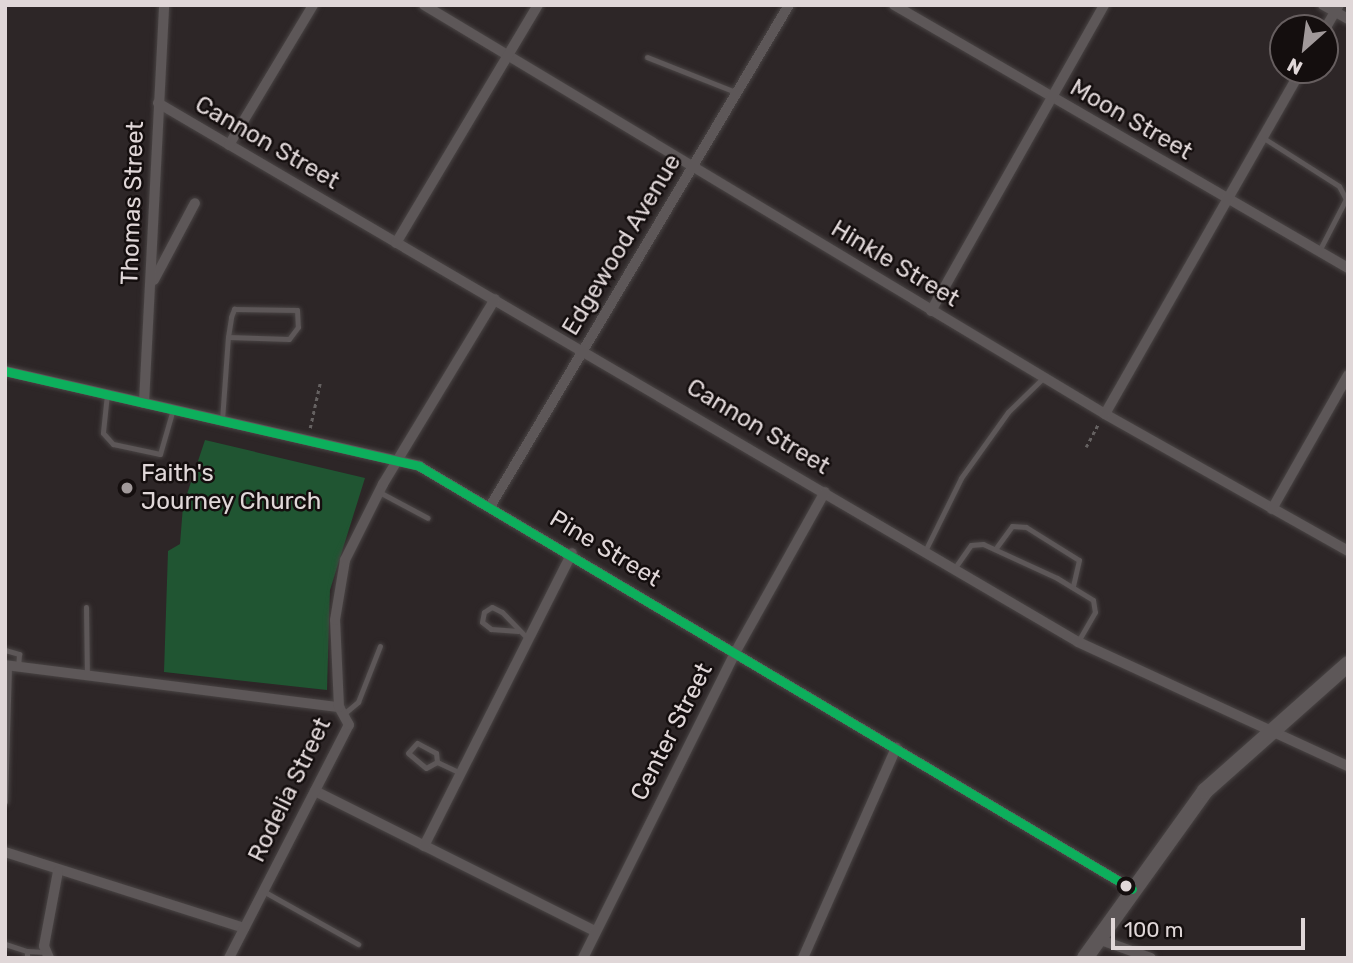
<!DOCTYPE html>
<style>
body{margin:0}
#map{position:relative;width:1353px;height:963px;overflow:hidden;background:#2d2627;font-family:Rubik,sans-serif}
div>[style]{position:absolute}
.green>*{inset:0;background:#205532}
.path>*{height:2.5px;margin-top:-1.25px;transform-origin:0;background:repeating-linear-gradient(90deg,#656161 0 3.5px,transparent 0 7px)}
.roads{filter:drop-shadow(0 0 2px #494444) drop-shadow(0 0 2px #494444)}
.lane>*{height:5px;margin:-2.5px;padding:0 2.5px;transform-origin:2.5px;border-radius:2.5px;background:#5d5758}
.street>*{height:10px;margin:-5px;padding:0 5px;transform-origin:5px;border-radius:5px;background:#5d5758}
.secondary>*{height:16px;margin:-8px;padding:0 8px;transform-origin:8px;border-radius:8px;background:#5d5758}
.bus-1>*{height:9px;margin:-4.5px;padding:0 4.5px;transform-origin:4.5px;border-radius:4.5px;background:#0daf5c}
.dots>*{width:19px;height:19px;translate:-50% -50%;box-sizing:border-box;border:4px solid #140e0e;border-radius:50%}
span{translate:-50% -50%;white-space:nowrap;text-align:center;line-height:1.15;-webkit-text-stroke:5px #140e0e;paint-order:stroke}
.street-label{font-size:24px;color:#e0d7d8}
.poi-label{font-size:24px;color:#e0d7d8}
.left{translate:0 -50%;text-align:left}
.frame{position:absolute;inset:0;border:7px solid #e0d7d8;pointer-events:none}
.north{position:absolute;left:1269px;top:14px;width:70px;height:70px;box-sizing:border-box;background:#140e0e;border:2px solid #665e5f;border-radius:50%;rotate:208deg;font-size:19px;font-weight:700;line-height:28px;text-align:center;color:#e0d7d8}
.north::after{content:'';display:block;margin:auto;width:24px;height:32px;background:#a1999a;clip-path:polygon(50% 0,100% 100%,50% 72%,0 100%)}
.scale{position:absolute;left:1111px;top:918px;width:194px;height:32px;box-sizing:border-box;border:4px solid #e0d7d8;border-top:0;padding-left:9px;font-size:21px;line-height:24px;white-space:nowrap;color:#e0d7d8;-webkit-text-stroke:5px #140e0e;paint-order:stroke}
</style>
<div id="map">
<div class="green">
<div style="clip-path:polygon(205px 440px,365px 478px,330px 590px,327px 690px,164px 672px,168px 551px,180px 544px,183px 506px)"></div>
</div>
<div class="path">
<div style="left:310px;top:428px;width:46px;rotate:-77.5deg"></div>
<div style="left:1086px;top:447px;width:27px;rotate:-62deg"></div>
</div>
<div class="roads">
<div class="lane">
<div style="left:647px;top:57px;width:98px;rotate:21.6deg"></div>
<div style="left:1262px;top:137px;width:91px;rotate:32.5deg"></div>
<div style="left:1339px;top:186px;width:15px;rotate:62deg"></div>
<div style="left:1346px;top:199px;width:59px;rotate:117.4deg"></div>
<div style="left:107px;top:394px;width:39px;rotate:96deg"></div>
<div style="left:103px;top:433px;width:15px;rotate:48deg"></div>
<div style="left:113px;top:444px;width:48px;rotate:12deg"></div>
<div style="left:160px;top:454px;width:47px;rotate:-73.9deg"></div>
<div style="left:222px;top:420px;width:83px;rotate:-85.9deg"></div>
<div style="left:228px;top:337px;width:20px;rotate:-81deg"></div>
<div style="left:231px;top:317px;width:9px;rotate:-69deg"></div>
<div style="left:234px;top:309px;width:63px;rotate:0.9deg"></div>
<div style="left:297px;top:310px;width:17px;rotate:87deg"></div>
<div style="left:298px;top:327px;width:15px;rotate:127deg"></div>
<div style="left:289px;top:339px;width:61px;rotate:-178.1deg"></div>
<div style="left:379px;top:492px;width:55px;rotate:28deg"></div>
<div style="left:996px;top:548px;width:27px;rotate:-54deg"></div>
<div style="left:1012px;top:526px;width:14px;rotate:4deg"></div>
<div style="left:1026px;top:527px;width:62px;rotate:31.9deg"></div>
<div style="left:1079px;top:560px;width:28px;rotate:103deg"></div>
<div style="left:925px;top:551px;width:81px;rotate:-63.7deg"></div>
<div style="left:961px;top:478px;width:81px;rotate:-54.5deg"></div>
<div style="left:1008px;top:412px;width:49px;rotate:-44.2deg"></div>
<div style="left:954px;top:569px;width:29px;rotate:-55deg"></div>
<div style="left:971px;top:545px;width:12px;rotate:-5deg"></div>
<div style="left:983px;top:544px;width:81px;rotate:24.7deg"></div>
<div style="left:1057px;top:578px;width:42px;rotate:31.4deg"></div>
<div style="left:1093px;top:600px;width:12px;rotate:81deg"></div>
<div style="left:1095px;top:612px;width:34px;rotate:120deg"></div>
<div style="left:86px;top:607px;width:68px;rotate:89.2deg"></div>
<div style="left:518px;top:631px;width:27px;rotate:-176deg"></div>
<div style="left:491px;top:629px;width:11px;rotate:-142deg"></div>
<div style="left:482px;top:622px;width:10px;rotate:-79deg"></div>
<div style="left:484px;top:612px;width:9px;rotate:-32deg"></div>
<div style="left:492px;top:607px;width:11px;rotate:27deg"></div>
<div style="left:502px;top:612px;width:39px;rotate:46deg"></div>
<div style="left:5px;top:650px;width:15px;rotate:16deg"></div>
<div style="left:19px;top:654px;width:13px;rotate:94deg"></div>
<div style="left:346px;top:712px;width:16px;rotate:-40deg"></div>
<div style="left:358px;top:702px;width:60px;rotate:-68.6deg"></div>
<div style="left:437px;top:762px;width:9px;rotate:-96deg"></div>
<div style="left:436px;top:753px;width:21px;rotate:-152deg"></div>
<div style="left:417px;top:743px;width:13px;rotate:132deg"></div>
<div style="left:408px;top:753px;width:23px;rotate:40deg"></div>
<div style="left:426px;top:768px;width:13px;rotate:-29deg"></div>
<div style="left:437px;top:762px;width:26px;rotate:25deg"></div>
<div style="left:5px;top:802px;width:136px;rotate:-88.3deg"></div>
<div style="left:263px;top:891px;width:109px;rotate:29.2deg"></div>
<div style="left:5px;top:944px;width:23px;rotate:18deg"></div>
<div style="left:27px;top:958px;width:7px;rotate:-90deg"></div>
<div style="left:27px;top:951px;width:18px;rotate:3deg"></div>
</div>
<div class="street">
<div style="left:424px;top:5px;width:794px;rotate:30.99deg"></div>
<div style="left:1105px;top:414px;width:279px;rotate:29.4deg"></div>
<div style="left:894px;top:5px;width:525px;rotate:30.08deg"></div>
<div style="left:1323px;top:5px;width:29px;rotate:29deg"></div>
<div style="left:1325px;top:29px;width:28px;rotate:-60deg"></div>
<div style="left:158px;top:103px;width:1066px;rotate:30.36deg"></div>
<div style="left:1078px;top:642px;width:297px;rotate:24.7deg"></div>
<div style="left:229px;top:145px;width:163px;rotate:-59deg"></div>
<div style="left:396px;top:243px;width:277px;rotate:-59.2deg"></div>
<div style="left:154px;top:280px;width:87px;rotate:-62deg"></div>
<div style="left:931px;top:311px;width:352px;rotate:-60.5deg"></div>
<div style="left:5px;top:371px;width:425px;rotate:12.9deg"></div>
<div style="left:419px;top:466px;width:829px;rotate:30.68deg"></div>
<div style="left:144px;top:403px;width:399px;rotate:-87.1deg"></div>
<div style="left:1105px;top:414px;width:396px;rotate:-60.3deg"></div>
<div style="left:491px;top:505px;width:582px;rotate:-59.21deg"></div>
<div style="left:1272px;top:509px;width:154px;rotate:-60.4deg"></div>
<div style="left:5px;top:665px;width:337px;rotate:7.2deg"></div>
<div style="left:315px;top:791px;width:314px;rotate:26.6deg"></div>
<div style="left:424px;top:846px;width:328px;rotate:-63.2deg"></div>
<div style="left:5px;top:852px;width:251px;rotate:17.6deg"></div>
<div style="left:1098px;top:939px;width:56px;rotate:19.7deg"></div>
<div style="left:49px;top:958px;width:13px;rotate:-113deg"></div>
<div style="left:44px;top:946px;width:76px;rotate:-79.4deg"></div>
<div style="left:229px;top:958px;width:262px;rotate:-62.8deg"></div>
<div style="left:349px;top:725px;width:21px;rotate:-119deg"></div>
<div style="left:339px;top:707px;width:87px;rotate:-92.6deg"></div>
<div style="left:335px;top:620px;width:61px;rotate:-80.5deg"></div>
<div style="left:345px;top:560px;width:85px;rotate:-63.4deg"></div>
<div style="left:383px;top:484px;width:216px;rotate:-58.8deg"></div>
<div style="left:583px;top:958px;width:343px;rotate:-63.5deg"></div>
<div style="left:736px;top:651px;width:182px;rotate:-60.8deg"></div>
<div style="left:803px;top:958px;width:230px;rotate:-66.1deg"></div>
</div>
<div class="secondary">
<div style="left:1085px;top:958px;width:206px;rotate:-54.3deg"></div>
<div style="left:1205px;top:791px;width:191px;rotate:-41.6deg"></div>
</div>
</div>
<div class="bus-1">
<div style="left:5px;top:371px;width:425px;rotate:12.9deg"></div>
<div style="left:419px;top:466px;width:829px;rotate:30.68deg"></div>
</div>
<div class="dots">
<div style="left:127px;top:488px;background:#a1999a"></div>
<div style="left:1126px;top:886px;background:#e0d7d8"></div>
</div>
<div class="street-label">
<span style="left:1131px;top:120px;rotate:30deg">Moon Street</span>
<span style="left:267px;top:143px;rotate:30deg">Cannon Street</span>
<span style="left:133px;top:203px;rotate:-88deg">Thomas Street</span>
<span style="left:622px;top:245px;rotate:-59deg">Edgewood Avenue</span>
<span style="left:895px;top:264px;rotate:31deg">Hinkle Street</span>
<span style="left:758px;top:427px;rotate:31deg">Cannon Street</span>
<span style="left:605px;top:549px;rotate:31deg">Pine Street</span>
<span style="left:672px;top:732px;rotate:-63deg">Center Street</span>
<span style="left:290px;top:790px;rotate:-64deg">Rodelia Street</span>
</div>
<div class="poi-label">
<span class="left" style="left:141px;top:488px">Faith's<br>Journey Church</span>
</div>
<div class="frame"></div>
<div class="north">N</div>
<div class="scale">100 m</div>
</div>
